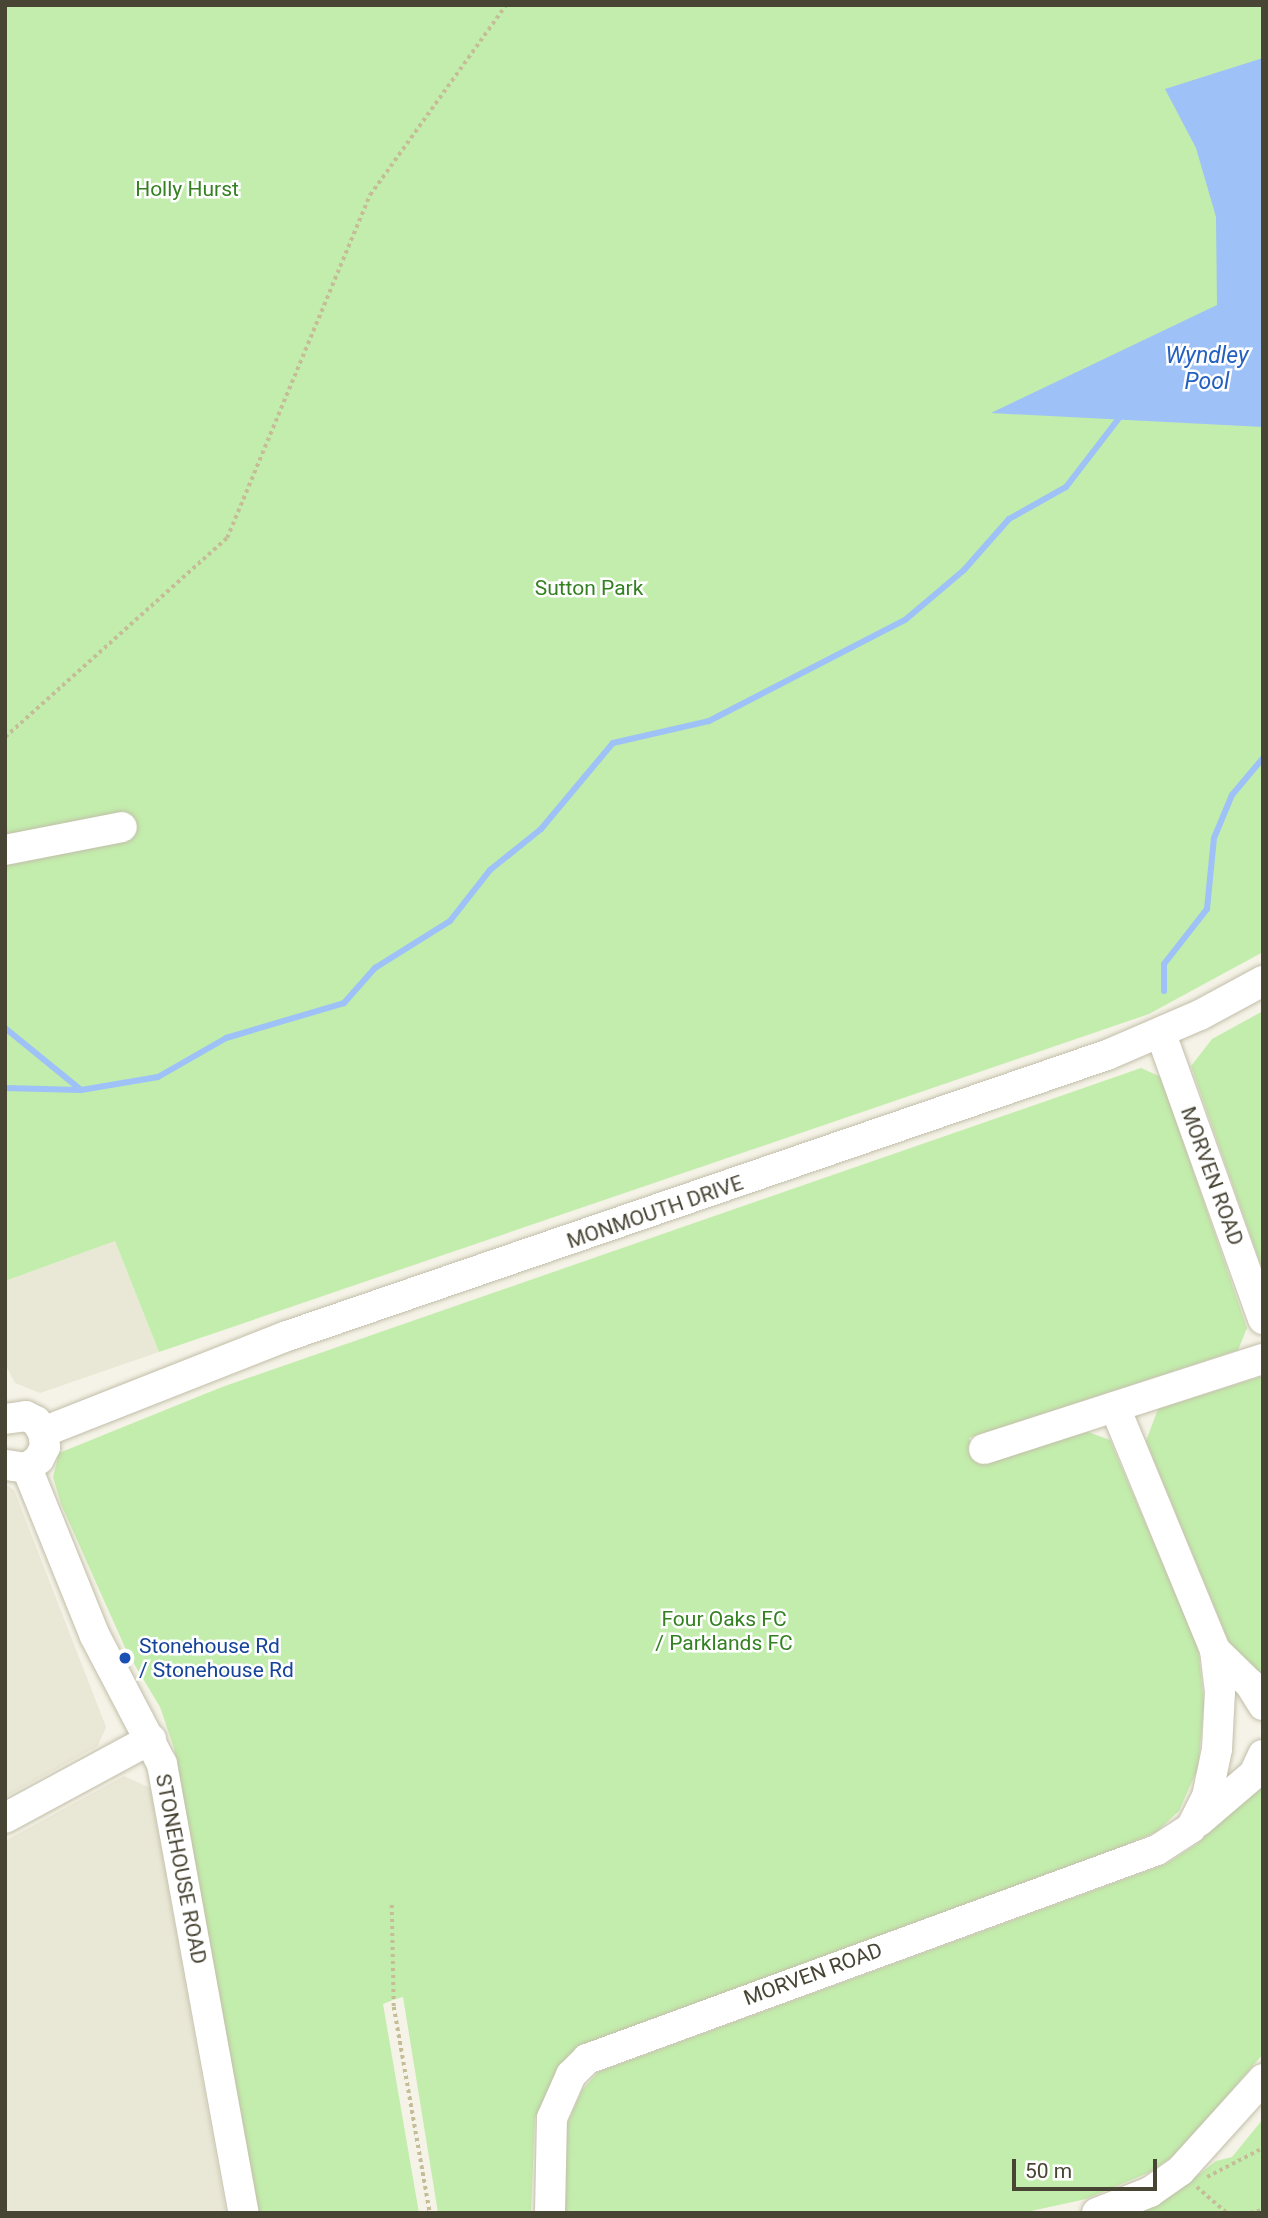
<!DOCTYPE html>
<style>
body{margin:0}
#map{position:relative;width:1268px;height:2218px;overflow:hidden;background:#f5f3e7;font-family:Roboto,sans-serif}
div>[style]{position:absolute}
.residential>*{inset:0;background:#e9e7d5}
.green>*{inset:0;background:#c3edac}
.water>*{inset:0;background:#9ec1f7}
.stream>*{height:6px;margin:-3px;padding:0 3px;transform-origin:3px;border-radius:3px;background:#9ec1f7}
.path>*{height:3.5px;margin-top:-1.75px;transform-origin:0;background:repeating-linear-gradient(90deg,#c5bd98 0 3.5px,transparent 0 7px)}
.roads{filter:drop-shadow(0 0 2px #c1bea9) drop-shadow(0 0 2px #c1bea9)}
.minor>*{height:30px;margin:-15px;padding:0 15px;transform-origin:15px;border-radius:15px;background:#fff}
.dots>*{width:19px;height:19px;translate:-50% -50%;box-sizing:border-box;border:4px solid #fff;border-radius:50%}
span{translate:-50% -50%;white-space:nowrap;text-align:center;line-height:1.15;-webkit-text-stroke:5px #fff;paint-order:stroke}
.park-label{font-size:21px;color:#348122}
.street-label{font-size:21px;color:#494535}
.transit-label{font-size:21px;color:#164399}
.left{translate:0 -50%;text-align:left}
.water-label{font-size:23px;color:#2460bf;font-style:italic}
.frame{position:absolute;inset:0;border:7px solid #494535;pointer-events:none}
.scale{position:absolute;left:1012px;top:2159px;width:145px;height:32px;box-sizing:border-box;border:4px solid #494535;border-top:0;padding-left:9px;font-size:21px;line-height:24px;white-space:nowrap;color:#494535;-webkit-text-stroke:5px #fff;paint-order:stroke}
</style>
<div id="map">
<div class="residential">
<div style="clip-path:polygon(115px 1241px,159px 1352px,40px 1393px,15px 1383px,5px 1364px,5px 1281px)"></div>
<div style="clip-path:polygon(5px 1484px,14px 1490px,106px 1727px,98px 1746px,5px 1797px)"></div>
<div style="clip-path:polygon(124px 1776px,150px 1788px,226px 2213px,5px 2213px,5px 1841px)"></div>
</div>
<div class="green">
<div style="clip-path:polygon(5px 5px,1263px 5px,1263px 952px,1149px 1014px,159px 1352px,115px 1241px,5px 1281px)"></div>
<div style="clip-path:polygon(1263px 1011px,1263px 1271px,1191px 1066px,1212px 1039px)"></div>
<div style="clip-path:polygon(1141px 1068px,1161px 1077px,1247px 1328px,1238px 1350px,969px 1438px,981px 1464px,1088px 1432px,1110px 1440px,1198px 1647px,1204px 1704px,1198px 1768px,1179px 1811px,1156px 1832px,1123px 1846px,585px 2044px,559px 2068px,535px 2118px,531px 2213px,438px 2213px,403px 1997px,393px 2000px,383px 2004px,419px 2213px,259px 2213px,174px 1748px,160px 1707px,127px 1652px,61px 1504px,53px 1477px,59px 1453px,222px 1387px)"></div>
<div style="clip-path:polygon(1263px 1376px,1263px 1683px,1233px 1652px,1146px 1441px,1158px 1409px)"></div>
<div style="clip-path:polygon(1263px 1782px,1263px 2054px,1178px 2153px,1150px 2172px,1086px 2199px,1022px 2213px,564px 2213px,565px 2129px,582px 2090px,598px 2072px,1166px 1864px,1197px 1844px)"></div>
<div style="clip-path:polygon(1263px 2119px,1263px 2213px,1139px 2213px,1175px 2193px,1216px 2161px,1232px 2157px)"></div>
</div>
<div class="water">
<div style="clip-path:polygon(1263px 58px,1263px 427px,991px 413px,1217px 305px,1216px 217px,1196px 148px,1165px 89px)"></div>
</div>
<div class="stream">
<div style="left:1164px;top:991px;width:27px;rotate:-90deg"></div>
<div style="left:1164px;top:964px;width:70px;rotate:-52deg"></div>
<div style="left:1207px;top:909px;width:71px;rotate:-84.4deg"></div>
<div style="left:1214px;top:838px;width:47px;rotate:-67.3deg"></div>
<div style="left:1232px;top:795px;width:48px;rotate:-50deg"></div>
<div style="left:5px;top:1028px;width:98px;rotate:39.2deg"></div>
<div style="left:81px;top:1090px;width:78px;rotate:-9.6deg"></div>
<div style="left:158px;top:1077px;width:78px;rotate:-29.8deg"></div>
<div style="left:226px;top:1038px;width:123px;rotate:-16.5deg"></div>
<div style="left:344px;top:1003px;width:47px;rotate:-48.5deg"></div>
<div style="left:375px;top:968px;width:89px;rotate:-32.1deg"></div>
<div style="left:450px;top:921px;width:65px;rotate:-51.9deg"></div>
<div style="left:490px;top:870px;width:65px;rotate:-38.8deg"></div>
<div style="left:541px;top:829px;width:112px;rotate:-50.1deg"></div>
<div style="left:613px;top:743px;width:98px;rotate:-12.9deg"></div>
<div style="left:709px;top:721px;width:220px;rotate:-27.3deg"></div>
<div style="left:905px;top:620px;width:77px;rotate:-40.3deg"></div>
<div style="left:964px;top:570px;width:68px;rotate:-48.6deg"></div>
<div style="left:1009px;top:519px;width:65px;rotate:-29.3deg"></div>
<div style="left:1066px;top:487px;width:88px;rotate:-52.4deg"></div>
<div style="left:5px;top:1088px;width:75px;rotate:1.5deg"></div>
</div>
<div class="path">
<div style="left:5px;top:737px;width:298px;rotate:-41.9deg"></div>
<div style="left:227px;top:538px;width:372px;rotate:-67.4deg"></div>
<div style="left:370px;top:195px;width:234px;rotate:-54.4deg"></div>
<div style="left:392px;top:1905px;width:102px;rotate:88.9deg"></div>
<div style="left:394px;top:2007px;width:209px;rotate:80.1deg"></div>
<div style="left:1207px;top:2177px;width:63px;rotate:-27.4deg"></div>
<div style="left:1197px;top:2187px;width:40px;rotate:41deg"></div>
<div style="left:1250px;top:2213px;width:13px;rotate:-13deg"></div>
</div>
<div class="roads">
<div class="minor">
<div style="left:5px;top:850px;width:119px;rotate:-11.1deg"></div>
<div style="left:1161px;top:1034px;width:303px;rotate:70.3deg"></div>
<div style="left:5px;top:1419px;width:21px;rotate:-8deg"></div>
<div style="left:26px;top:1416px;width:11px;rotate:27deg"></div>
<div style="left:36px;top:1421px;width:13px;rotate:58deg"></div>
<div style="left:43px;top:1432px;width:15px;rotate:82deg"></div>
<div style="left:45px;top:1447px;width:13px;rotate:117deg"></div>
<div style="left:39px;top:1459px;width:15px;rotate:143deg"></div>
<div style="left:27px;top:1468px;width:22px;rotate:-172deg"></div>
<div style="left:43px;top:1432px;width:262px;rotate:-21.5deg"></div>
<div style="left:287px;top:1336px;width:867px;rotate:-18.92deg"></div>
<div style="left:1107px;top:1055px;width:101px;rotate:-23.3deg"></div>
<div style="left:1200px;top:1015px;width:72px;rotate:-28.4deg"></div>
<div style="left:984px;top:1449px;width:293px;rotate:-17.9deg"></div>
<div style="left:27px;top:1468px;width:181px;rotate:68deg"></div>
<div style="left:95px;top:1636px;width:144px;rotate:62.4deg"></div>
<div style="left:162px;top:1764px;width:456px;rotate:79.7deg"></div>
<div style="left:1215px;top:1650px;width:49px;rotate:44.2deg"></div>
<div style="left:1250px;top:1684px;width:25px;rotate:58deg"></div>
<div style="left:5px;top:1818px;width:166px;rotate:-28.4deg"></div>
<div style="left:1199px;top:1821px;width:72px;rotate:-40.5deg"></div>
<div style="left:1254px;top:1774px;width:21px;rotate:-65deg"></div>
<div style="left:550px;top:2213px;width:95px;rotate:-88.8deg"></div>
<div style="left:552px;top:2118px;width:47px;rotate:-66.2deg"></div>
<div style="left:571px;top:2075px;width:23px;rotate:-45deg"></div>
<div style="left:587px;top:2059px;width:607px;rotate:-20.14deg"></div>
<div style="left:1157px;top:1850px;width:40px;rotate:-32.9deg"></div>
<div style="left:1191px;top:1828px;width:35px;rotate:-63deg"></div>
<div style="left:1207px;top:1797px;width:49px;rotate:-78.2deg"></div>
<div style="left:1217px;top:1749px;width:57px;rotate:-87deg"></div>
<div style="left:1220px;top:1692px;width:42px;rotate:-96.8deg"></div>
<div style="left:1215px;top:1650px;width:263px;rotate:-112.4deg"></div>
<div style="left:1097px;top:2213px;width:57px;rotate:-21.6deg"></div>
<div style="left:1150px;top:2192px;width:37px;rotate:-35deg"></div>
<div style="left:1180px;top:2171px;width:124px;rotate:-47.9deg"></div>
</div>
</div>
<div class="dots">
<div style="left:125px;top:1658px;background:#1a4fb4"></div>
</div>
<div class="park-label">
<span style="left:187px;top:189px">Holly Hurst</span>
<span style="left:589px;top:588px">Sutton Park</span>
<span style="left:724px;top:1631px">Four Oaks FC<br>/ Parklands FC</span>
</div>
<div class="street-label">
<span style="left:1212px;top:1176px;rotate:70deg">MORVEN ROAD</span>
<span style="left:655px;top:1212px;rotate:-19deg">MONMOUTH DRIVE</span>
<span style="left:181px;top:1869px;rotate:79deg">STONEHOUSE ROAD</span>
<span style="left:813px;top:1974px;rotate:-20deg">MORVEN ROAD</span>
</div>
<div class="transit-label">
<span class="left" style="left:139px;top:1658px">Stonehouse Rd<br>/ Stonehouse Rd</span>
</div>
<div class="water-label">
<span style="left:1207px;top:369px">Wyndley<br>Pool</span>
</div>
<div class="frame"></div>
<div class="scale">50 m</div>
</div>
